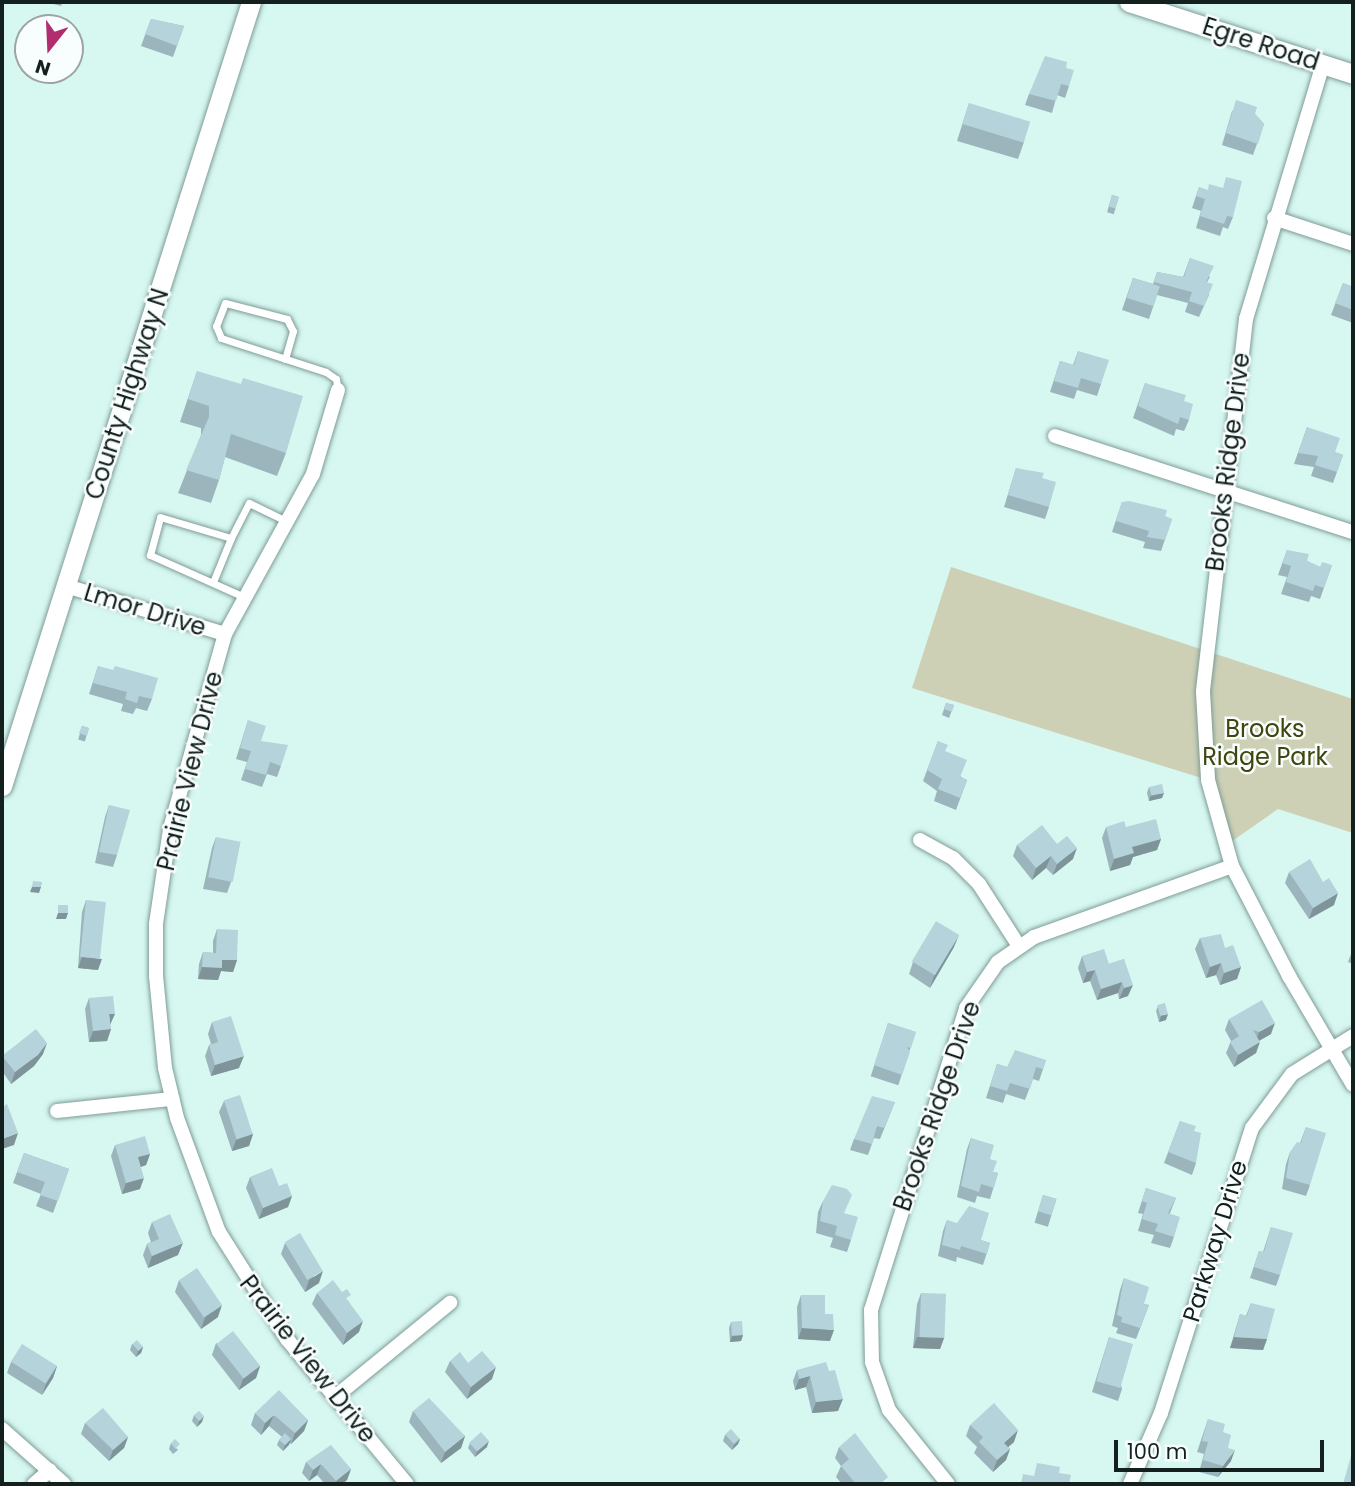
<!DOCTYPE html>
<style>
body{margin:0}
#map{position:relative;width:1355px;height:1486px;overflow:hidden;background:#d7f7f1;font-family:Poppins,sans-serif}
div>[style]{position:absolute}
.green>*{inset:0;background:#cdd0b5}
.roads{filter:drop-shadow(0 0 2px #7f9c96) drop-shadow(0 0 2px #7f9c96)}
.lane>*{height:7px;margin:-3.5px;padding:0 3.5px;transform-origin:3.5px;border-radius:3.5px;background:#fff}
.street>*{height:14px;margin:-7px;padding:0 7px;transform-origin:7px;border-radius:7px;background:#fff}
.secondary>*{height:19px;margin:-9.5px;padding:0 9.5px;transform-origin:9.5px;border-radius:9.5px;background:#fff}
.wall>*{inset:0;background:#9cb5bc;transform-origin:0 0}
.shaded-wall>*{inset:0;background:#7f9499}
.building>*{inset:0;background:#b5d3db;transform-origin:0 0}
span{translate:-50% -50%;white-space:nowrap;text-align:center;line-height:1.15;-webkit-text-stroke:5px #f8fefd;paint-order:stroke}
.street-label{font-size:24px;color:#14201d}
.park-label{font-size:24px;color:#40440d}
.frame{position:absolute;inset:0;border:4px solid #14201d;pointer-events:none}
.north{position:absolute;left:14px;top:14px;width:70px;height:70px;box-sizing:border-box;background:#f8fefd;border:2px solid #9da5a3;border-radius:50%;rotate:198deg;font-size:19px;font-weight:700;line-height:28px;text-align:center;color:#14201d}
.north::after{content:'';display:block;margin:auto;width:24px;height:32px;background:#b22c70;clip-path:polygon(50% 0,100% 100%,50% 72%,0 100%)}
.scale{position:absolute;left:1114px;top:1440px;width:210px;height:32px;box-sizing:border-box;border:4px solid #14201d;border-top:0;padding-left:9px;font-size:21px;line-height:24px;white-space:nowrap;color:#14201d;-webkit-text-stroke:5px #f8fefd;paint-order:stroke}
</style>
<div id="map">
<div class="green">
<div style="clip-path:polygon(951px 567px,1353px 699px,1353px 833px,1278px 809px,1225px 846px,1208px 780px,912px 688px)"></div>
</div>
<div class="roads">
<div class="lane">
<div style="left:285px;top:359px;width:29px;rotate:-74deg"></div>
<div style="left:293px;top:331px;width:13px;rotate:-117deg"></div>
<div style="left:287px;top:319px;width:64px;rotate:-165.5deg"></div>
<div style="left:225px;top:303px;width:25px;rotate:111deg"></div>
<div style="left:216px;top:326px;width:13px;rotate:67deg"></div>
<div style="left:221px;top:338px;width:110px;rotate:17.9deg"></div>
<div style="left:326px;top:372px;width:12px;rotate:35deg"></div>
<div style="left:336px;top:379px;width:11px;rotate:80deg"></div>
<div style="left:213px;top:582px;width:48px;rotate:-67.8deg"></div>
<div style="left:242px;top:596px;width:101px;rotate:-156deg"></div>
<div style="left:150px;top:555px;width:39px;rotate:-75deg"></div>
<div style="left:160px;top:517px;width:74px;rotate:16.5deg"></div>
<div style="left:231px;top:538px;width:39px;rotate:-63deg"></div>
<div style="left:249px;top:503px;width:41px;rotate:25.9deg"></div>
</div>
<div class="street">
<div style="left:1323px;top:64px;width:266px;rotate:106.8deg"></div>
<div style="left:1246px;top:319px;width:375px;rotate:96.6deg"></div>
<div style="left:1203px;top:692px;width:88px;rotate:86.7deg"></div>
<div style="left:1208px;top:780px;width:89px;rotate:74.4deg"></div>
<div style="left:1232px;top:866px;width:124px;rotate:62.6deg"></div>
<div style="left:1289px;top:976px;width:126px;rotate:59.6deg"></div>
<div style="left:1274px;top:218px;width:83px;rotate:18.2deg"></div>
<div style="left:338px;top:390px;width:88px;rotate:106.6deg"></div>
<div style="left:313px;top:474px;width:183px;rotate:118.8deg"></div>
<div style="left:225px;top:634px;width:203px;rotate:105.8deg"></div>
<div style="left:170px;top:829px;width:96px;rotate:98.4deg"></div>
<div style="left:156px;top:924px;width:52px;rotate:90deg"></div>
<div style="left:156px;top:976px;width:92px;rotate:84.4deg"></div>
<div style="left:165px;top:1068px;width:51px;rotate:76.5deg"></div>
<div style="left:177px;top:1118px;width:121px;rotate:69.8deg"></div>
<div style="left:219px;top:1232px;width:127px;rotate:57.6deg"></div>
<div style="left:287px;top:1339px;width:188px;rotate:50.4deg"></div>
<div style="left:1055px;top:436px;width:313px;rotate:17.9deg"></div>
<div style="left:66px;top:586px;width:166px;rotate:16.8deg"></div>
<div style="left:920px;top:840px;width:38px;rotate:29deg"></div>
<div style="left:953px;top:858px;width:37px;rotate:45deg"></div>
<div style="left:979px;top:884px;width:74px;rotate:57.2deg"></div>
<div style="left:57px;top:1111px;width:116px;rotate:-6deg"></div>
<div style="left:335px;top:1397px;width:149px;rotate:-39.3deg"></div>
<div style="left:2px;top:1429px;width:83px;rotate:41.6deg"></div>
<div style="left:34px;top:1484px;width:21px;rotate:-41deg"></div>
<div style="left:948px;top:1484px;width:95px;rotate:-128.6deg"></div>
<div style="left:889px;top:1410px;width:51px;rotate:-109.5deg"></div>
<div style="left:872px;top:1362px;width:52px;rotate:-91.1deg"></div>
<div style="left:871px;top:1310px;width:317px;rotate:-72.5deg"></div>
<div style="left:966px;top:1008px;width:56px;rotate:-55.2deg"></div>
<div style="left:998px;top:962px;width:44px;rotate:-34.8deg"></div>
<div style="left:1034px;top:937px;width:210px;rotate:-19.7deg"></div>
<div style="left:1130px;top:1484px;width:77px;rotate:-66.4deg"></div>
<div style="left:1161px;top:1413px;width:299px;rotate:-72.3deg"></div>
<div style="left:1252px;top:1128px;width:67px;rotate:-53.5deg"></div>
<div style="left:1292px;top:1074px;width:72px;rotate:-31.9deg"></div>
</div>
<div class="secondary">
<div style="left:1129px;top:2px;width:235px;rotate:17.8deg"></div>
<div style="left:2px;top:786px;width:823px;rotate:-72.38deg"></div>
</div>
</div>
<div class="wall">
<div style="clip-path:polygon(45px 2px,63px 2px,61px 6px)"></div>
<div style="clip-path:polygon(151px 19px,184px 26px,173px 57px,141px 46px)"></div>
<div style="clip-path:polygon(1066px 68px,1069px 86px,1065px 98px,1057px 95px,1052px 113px,1025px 105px,1029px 94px)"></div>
<div style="clip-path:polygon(969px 103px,1024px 142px,1018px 159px,957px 141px)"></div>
<div style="clip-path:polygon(1232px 111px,1255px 114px,1264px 124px,1253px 155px,1222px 145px)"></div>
<div style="clip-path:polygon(1199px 187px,1233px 217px,1228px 229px,1223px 227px,1220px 236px,1196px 228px,1201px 211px,1192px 208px)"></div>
<div style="left:1112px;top:195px;width:7px;height:18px;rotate:16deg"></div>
<div style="clip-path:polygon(1190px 258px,1210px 277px,1207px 282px,1209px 295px,1199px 317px,1185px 312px,1188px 303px,1157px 295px,1149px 319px,1122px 310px,1133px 278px,1153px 284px,1157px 272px,1183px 277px)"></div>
<div style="clip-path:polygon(1343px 283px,1353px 287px,1353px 323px,1331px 315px)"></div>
<div style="clip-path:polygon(1078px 351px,1101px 384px,1097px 396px,1077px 390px,1074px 399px,1050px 392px,1060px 361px,1073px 365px)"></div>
<div style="clip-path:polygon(197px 371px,286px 453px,277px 476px,225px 457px,219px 480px,211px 503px,178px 493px,201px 435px,201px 428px,180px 422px)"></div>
<div style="clip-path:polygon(1145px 383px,1184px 401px,1189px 420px,1184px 431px,1176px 429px,1174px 436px,1133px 418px)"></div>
<div style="clip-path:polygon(1307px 427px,1335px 452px,1343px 455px,1333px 483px,1311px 476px,1314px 467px,1294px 464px)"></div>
<div style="clip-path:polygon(1016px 468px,1042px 478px,1049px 507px,1045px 519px,1004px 507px)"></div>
<div style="clip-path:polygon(1122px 502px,1172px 519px,1161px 551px,1143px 548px,1145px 542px,1112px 532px)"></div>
<div style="clip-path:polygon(1287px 550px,1307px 561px,1320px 567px,1332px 565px,1320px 599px,1311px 596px,1309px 602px,1281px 594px,1287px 577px,1278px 575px)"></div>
<div style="clip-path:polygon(98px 666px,152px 699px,147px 711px,136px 708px,133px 714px,121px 711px,123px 704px,89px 694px)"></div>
<div style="clip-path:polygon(946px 703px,954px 705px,949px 718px,942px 715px)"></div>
<div style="clip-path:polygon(248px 720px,261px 741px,281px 766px,277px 777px,267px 774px,262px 787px,241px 780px,247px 762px,236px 759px)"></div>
<div style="left:82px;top:726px;width:7px;height:14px;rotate:16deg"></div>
<div style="clip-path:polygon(938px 741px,961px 777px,967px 780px,956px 810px,934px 801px,937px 791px,923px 781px)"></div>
<div style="clip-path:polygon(1149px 787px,1162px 798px,1149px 801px,1147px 793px)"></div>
<div style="clip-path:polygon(109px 805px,117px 855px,113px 867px,95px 863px,105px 817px)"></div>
<div style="clip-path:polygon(1106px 827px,1126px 827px,1161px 839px,1157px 850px,1133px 857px,1130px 865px,1110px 871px,1102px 838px)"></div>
<div style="clip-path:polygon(216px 837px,231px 882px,227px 893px,203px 889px,212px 848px)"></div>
<div style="clip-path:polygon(1057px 844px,1073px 859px,1053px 875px,1046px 868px,1032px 880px,1013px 856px,1017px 845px)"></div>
<div style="clip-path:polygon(1289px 872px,1334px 905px,1309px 919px,1285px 883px)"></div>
<div style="clip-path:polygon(86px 900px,98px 970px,78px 968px,82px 912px)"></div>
<div style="clip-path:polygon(217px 929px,237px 960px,233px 972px,221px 971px,218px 980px,198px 979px,199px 964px,203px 952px,213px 953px,213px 941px)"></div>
<div style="clip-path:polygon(1200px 938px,1225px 948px,1241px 967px,1237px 979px,1220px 985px,1216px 975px,1206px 978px,1195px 949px)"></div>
<div style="clip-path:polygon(954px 947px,930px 988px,909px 974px,913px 962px)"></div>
<div style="clip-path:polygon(1353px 949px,1353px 964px,1348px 962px)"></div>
<div style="clip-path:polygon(1082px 956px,1109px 964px,1124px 959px,1128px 996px,1119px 999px,1118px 993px,1097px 1000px,1090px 981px,1083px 983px,1078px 968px)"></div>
<div style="clip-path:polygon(89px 998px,110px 1025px,111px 1029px,107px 1041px,89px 1042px,85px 1009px)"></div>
<div style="clip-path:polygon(1158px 1006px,1166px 1020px,1159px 1022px,1156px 1011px)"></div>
<div style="clip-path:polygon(1229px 1019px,1271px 1034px,1259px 1041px,1256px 1053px,1234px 1067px,1226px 1053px,1231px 1041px,1225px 1030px)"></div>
<div style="clip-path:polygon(212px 1022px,239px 1068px,211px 1076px,205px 1056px,209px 1045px,211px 1044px,208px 1034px)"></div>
<div style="left:888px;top:1023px;width:29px;height:56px;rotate:18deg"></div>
<div style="clip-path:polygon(43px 1054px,34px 1066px,11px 1084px,2px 1071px,2px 1056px)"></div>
<div style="clip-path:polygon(1046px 1060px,1039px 1081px,1033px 1079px,1025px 1100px,1006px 1094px,1003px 1103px,986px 1098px,997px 1064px,1007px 1067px)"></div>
<div style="clip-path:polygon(224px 1101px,253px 1134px,249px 1146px,232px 1151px,219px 1112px)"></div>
<div style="clip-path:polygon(895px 1102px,880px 1139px,874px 1138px,868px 1155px,850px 1150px,854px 1139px)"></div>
<div style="clip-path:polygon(1180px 1121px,1194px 1131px,1196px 1163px,1192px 1175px,1164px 1163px)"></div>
<div style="clip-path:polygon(1306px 1127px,1310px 1185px,1306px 1196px,1282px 1189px,1286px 1164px,1290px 1152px,1300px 1143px)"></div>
<div style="clip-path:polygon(971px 1138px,990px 1159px,993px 1172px,998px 1173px,990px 1199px,977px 1196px,975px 1203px,957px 1197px,967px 1149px)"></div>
<div style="clip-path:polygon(115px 1145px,150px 1154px,146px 1165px,141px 1167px,140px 1189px,122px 1194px,111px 1156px)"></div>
<div style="clip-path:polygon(24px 1153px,69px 1169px,53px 1213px,36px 1206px,41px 1194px,13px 1183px)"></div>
<div style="clip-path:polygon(250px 1177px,279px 1186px,292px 1196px,288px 1207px,259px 1219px,246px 1188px)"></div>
<div style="clip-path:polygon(1146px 1188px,1176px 1198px,1170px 1213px,1174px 1237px,1170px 1248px,1151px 1243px,1154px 1235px,1138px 1231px,1143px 1214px,1138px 1213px)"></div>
<div style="left:1043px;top:1195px;width:14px;height:29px;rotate:17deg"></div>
<div style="clip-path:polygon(823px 1201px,845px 1214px,851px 1240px,847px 1252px,830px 1247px,833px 1238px,816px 1233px,818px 1212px)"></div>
<div style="clip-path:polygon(947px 1220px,981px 1240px,990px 1243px,983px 1265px,957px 1257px,956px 1262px,938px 1256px,943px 1231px)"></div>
<div style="clip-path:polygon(152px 1222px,178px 1255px,148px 1268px,143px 1255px,147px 1244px,151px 1242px,148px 1233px)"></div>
<div style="clip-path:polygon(1271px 1227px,1280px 1275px,1276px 1286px,1250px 1278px,1259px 1251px,1263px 1252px)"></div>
<div style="clip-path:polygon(285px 1243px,319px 1283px,305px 1292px,281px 1254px)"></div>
<div style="clip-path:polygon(1124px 1278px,1144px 1304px,1149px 1305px,1136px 1339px,1116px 1333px,1118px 1328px,1112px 1326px,1120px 1290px)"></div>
<div style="clip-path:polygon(179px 1280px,218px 1317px,201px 1329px,175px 1292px)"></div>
<div style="clip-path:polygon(317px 1293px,349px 1302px,359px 1332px,343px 1345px,312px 1304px)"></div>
<div style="clip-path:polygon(921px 1293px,944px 1338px,940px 1349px,913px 1348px,917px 1304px)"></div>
<div style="clip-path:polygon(801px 1295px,825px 1314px,830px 1341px,798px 1339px,797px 1307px)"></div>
<div style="clip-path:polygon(1251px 1303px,1267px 1339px,1263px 1350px,1230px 1348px,1240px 1314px,1246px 1316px)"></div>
<div style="clip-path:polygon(731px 1322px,743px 1335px,741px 1341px,730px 1342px,729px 1328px)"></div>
<div style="clip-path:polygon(1109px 1337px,1122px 1389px,1118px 1401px,1092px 1392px)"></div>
<div style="clip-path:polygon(216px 1343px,260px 1366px,256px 1378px,239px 1390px,212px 1355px)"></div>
<div style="clip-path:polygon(132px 1344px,143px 1347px,141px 1353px,136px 1357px,130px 1350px)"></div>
<div style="clip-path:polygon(450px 1361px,468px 1363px,492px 1379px,467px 1399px,445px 1372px)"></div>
<div style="clip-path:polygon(11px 1362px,57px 1366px,53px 1378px,42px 1395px,7px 1373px)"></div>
<div style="clip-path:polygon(797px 1370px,829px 1371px,838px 1411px,812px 1413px,806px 1387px,795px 1390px,793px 1381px)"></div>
<div style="clip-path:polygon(413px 1411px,465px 1436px,461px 1448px,441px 1463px,409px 1422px)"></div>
<div style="clip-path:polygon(255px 1413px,308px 1420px,304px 1431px,291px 1444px,290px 1443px,283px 1451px,277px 1445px,279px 1440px,282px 1437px,269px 1426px,261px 1435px,251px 1425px)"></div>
<div style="clip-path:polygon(194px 1415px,202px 1422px,197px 1427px,192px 1421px)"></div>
<div style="clip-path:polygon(1208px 1419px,1223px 1432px,1228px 1448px,1231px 1461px,1218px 1477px,1199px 1472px,1204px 1454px,1197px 1452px)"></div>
<div style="clip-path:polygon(85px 1423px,128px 1437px,124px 1448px,109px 1461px,81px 1434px)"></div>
<div style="clip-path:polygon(970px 1425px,1014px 1442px,1008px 1447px,1010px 1449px,1006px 1460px,993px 1472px,974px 1453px,977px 1447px,966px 1436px)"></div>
<div style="clip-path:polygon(725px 1435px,740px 1439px,738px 1444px,732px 1450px,723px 1441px)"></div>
<div style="clip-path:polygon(171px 1443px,178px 1450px,173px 1454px,169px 1449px)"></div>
<div style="clip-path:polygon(470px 1443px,487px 1447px,475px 1457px,468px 1448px)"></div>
<div style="clip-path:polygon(839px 1447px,885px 1484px,842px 1484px,836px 1477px,841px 1466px,835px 1458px)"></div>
<div style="clip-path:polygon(306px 1462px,351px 1469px,347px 1480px,342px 1484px,325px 1484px,317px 1475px,309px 1481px,302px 1473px)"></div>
</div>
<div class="shaded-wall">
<div style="clip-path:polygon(1164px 793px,1162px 798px,1149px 801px,1151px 795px)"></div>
<div style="clip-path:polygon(1161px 839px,1157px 850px,1133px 857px,1130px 865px,1110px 871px,1114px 859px,1132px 847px)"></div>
<div style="clip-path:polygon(1077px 848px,1073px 859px,1053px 875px,1057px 864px)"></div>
<div style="clip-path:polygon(1051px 856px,1046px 868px,1032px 880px,1036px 868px)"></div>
<div style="clip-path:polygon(32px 887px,41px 887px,39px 893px,30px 892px)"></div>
<div style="clip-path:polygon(1338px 893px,1334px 905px,1309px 919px,1313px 908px)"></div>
<div style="clip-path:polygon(58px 913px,68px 913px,66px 919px,56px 919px)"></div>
<div style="clip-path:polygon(959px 935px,954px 947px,930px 988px,934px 976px)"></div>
<div style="clip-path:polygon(82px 957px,102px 959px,98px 970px,78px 968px)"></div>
<div style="clip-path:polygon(222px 960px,237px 960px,233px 972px,221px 971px,218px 980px,198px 979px,202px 967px)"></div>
<div style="clip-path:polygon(1221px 963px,1216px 975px,1206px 978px,1210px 967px)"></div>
<div style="clip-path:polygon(1241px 967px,1237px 979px,1220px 985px,1224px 973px)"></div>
<div style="clip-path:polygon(1095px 970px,1090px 981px,1083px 983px,1087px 972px)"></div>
<div style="clip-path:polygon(1122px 982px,1118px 993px,1097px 1000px,1101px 989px)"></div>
<div style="clip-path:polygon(1133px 985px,1128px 996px,1119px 999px,1124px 988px)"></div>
<div style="clip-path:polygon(109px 1014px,115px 1014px,110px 1025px)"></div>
<div style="clip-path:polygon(1168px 1014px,1166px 1020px,1159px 1022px,1161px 1016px)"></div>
<div style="clip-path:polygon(1275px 1023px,1271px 1034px,1255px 1043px,1259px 1032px)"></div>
<div style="clip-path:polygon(111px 1029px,107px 1041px,89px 1042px,93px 1031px)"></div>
<div style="clip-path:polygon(1260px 1042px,1256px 1053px,1234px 1067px,1238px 1055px)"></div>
<div style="clip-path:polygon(47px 1043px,43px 1054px,34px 1066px,11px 1084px,15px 1072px)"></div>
<div style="clip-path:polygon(244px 1056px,239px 1068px,211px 1076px,215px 1065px)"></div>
<div style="clip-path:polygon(18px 1133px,14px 1145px,2px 1149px,2px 1139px)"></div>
<div style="clip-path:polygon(253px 1134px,249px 1146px,232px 1151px,236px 1140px)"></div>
<div style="clip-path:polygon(150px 1154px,146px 1165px,134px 1169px,138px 1157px)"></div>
<div style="clip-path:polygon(144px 1178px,140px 1189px,122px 1194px,126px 1183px)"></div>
<div style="clip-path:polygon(292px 1196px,288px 1207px,259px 1219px,263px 1208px)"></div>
<div style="clip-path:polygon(183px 1243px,178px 1255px,148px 1268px,152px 1256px)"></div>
<div style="clip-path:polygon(323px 1271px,319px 1283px,305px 1292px,309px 1280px)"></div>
<div style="clip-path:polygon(222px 1305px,218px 1317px,201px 1329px,205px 1317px)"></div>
<div style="clip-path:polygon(363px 1321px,359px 1332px,343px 1345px,347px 1333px)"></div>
<div style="clip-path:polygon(802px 1328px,834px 1330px,830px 1341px,798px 1339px)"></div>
<div style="clip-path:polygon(743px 1335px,741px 1341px,730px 1342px,732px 1336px)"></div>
<div style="clip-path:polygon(917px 1337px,944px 1338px,940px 1349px,913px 1348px)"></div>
<div style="clip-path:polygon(1234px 1337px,1267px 1339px,1263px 1350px,1230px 1348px)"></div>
<div style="clip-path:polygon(143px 1347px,141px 1353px,136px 1357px,138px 1351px)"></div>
<div style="clip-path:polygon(57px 1366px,53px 1378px,42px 1395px,46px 1384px)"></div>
<div style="clip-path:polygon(260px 1366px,256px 1378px,239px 1390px,243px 1379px)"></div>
<div style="clip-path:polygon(496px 1367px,492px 1379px,467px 1399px,471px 1387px)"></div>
<div style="clip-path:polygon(810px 1376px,806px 1387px,795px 1390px,799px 1379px)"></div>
<div style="clip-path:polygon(843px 1399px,838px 1411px,812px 1413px,816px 1402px)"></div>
<div style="clip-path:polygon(274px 1415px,269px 1426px,261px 1435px,265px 1423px)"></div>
<div style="clip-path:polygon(204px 1416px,202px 1422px,197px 1427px,199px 1421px)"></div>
<div style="clip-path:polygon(308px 1420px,304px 1431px,291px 1444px,295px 1433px)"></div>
<div style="clip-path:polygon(1018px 1430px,1014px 1442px,1000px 1454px,1004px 1443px)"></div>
<div style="clip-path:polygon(465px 1436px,461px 1448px,441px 1463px,445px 1452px)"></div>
<div style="clip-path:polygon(128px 1437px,124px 1448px,109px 1461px,113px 1450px)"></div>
<div style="clip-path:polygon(291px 1439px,289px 1445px,283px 1451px,285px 1445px)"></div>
<div style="clip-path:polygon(740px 1439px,738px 1444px,732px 1450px,734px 1445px)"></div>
<div style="clip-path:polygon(489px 1441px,487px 1447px,475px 1457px,477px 1451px)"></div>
<div style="clip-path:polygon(1010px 1449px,1006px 1460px,993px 1472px,997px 1460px)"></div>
<div style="clip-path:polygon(1235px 1450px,1231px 1461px,1218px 1477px,1223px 1466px)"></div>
<div style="clip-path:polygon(321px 1464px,317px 1475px,309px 1481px,313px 1470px)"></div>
<div style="clip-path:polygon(351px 1469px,347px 1480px,342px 1484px,335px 1484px,336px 1481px)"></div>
</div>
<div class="building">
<div style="clip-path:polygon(151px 19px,184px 26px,177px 46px,145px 34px)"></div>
<div style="clip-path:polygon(1045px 56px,1067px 62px,1066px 68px,1074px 70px,1069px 86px,1061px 84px,1056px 101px,1029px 94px)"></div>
<div style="clip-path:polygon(1236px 100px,1257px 107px,1255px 114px,1264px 124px,1258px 144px,1226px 133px)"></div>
<div style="left:969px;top:103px;width:64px;height:22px;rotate:17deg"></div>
<div style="clip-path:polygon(1226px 177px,1242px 181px,1233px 217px,1227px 216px,1224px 224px,1200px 216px,1205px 199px,1196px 196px,1199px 187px,1208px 190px,1209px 184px,1223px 188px)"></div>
<div style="left:1112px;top:195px;width:7px;height:12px;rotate:16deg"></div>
<div style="clip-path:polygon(1190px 258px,1214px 266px,1206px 282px,1213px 284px,1204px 306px,1189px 301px,1192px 292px,1154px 282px,1157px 272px,1184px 277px)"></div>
<div style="left:1133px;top:278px;width:28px;height:21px;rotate:17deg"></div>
<div style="clip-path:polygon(1343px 283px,1353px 287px,1353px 310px,1335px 303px)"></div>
<div style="clip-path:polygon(1078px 351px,1109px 360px,1101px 384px,1081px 378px,1078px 388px,1054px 381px,1060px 361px,1074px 365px)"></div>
<div style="clip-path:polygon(197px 371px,241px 384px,243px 378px,303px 396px,286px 453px,231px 434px,219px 480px,186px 470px,209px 417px,209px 406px,188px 399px)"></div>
<div style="clip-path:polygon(1145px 383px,1186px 395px,1184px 401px,1193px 404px,1189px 420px,1180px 417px,1178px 424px,1138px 406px)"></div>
<div style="clip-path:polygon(1307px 427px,1340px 438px,1335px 452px,1343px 455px,1337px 472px,1315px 465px,1318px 456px,1298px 453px)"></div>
<div style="clip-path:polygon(1016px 468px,1044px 473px,1042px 478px,1056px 482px,1049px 507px,1008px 495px)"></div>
<div style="clip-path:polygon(1129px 501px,1167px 510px,1165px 516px,1172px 519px,1165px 540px,1147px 537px,1149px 531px,1116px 521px,1122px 502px)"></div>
<div style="clip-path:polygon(1287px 550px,1309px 554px,1307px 561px,1320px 567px,1322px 562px,1332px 565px,1324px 588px,1315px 585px,1313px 591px,1286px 582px,1291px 566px,1282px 563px)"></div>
<div style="clip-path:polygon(98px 666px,113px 670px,115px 666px,158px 678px,152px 699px,139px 696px,137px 703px,125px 699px,127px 692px,93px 683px)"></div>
<div style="clip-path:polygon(946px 703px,954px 705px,952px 712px,944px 709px)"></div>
<div style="clip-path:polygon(248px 720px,266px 726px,261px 741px,288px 745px,281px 766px,270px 762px,266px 775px,245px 769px,251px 751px,240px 748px)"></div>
<div style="clip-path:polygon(82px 726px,89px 728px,87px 736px,79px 733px)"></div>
<div style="clip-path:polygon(938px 741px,948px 745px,945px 751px,967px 760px,960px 777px,967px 780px,960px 798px,938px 789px,942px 779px,927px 770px)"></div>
<div style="left:1162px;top:784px;width:9px;height:13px;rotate:77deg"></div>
<div style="clip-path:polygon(109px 805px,130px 810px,117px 855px,99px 852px)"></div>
<div style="clip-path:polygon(1156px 819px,1161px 839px,1132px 847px,1134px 853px,1114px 859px,1106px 827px,1124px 821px,1126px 827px)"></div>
<div style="clip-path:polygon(1042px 825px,1057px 844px,1067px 836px,1077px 848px,1057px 864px,1051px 856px,1036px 868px,1017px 845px)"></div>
<div style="left:216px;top:837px;width:25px;height:41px;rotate:11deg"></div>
<div style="clip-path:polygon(1310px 859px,1323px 882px,1329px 878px,1338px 893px,1313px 908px,1289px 872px)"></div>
<div style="clip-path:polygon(33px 881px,42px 882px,41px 887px,32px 887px)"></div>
<div style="left:86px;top:900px;width:20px;height:57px;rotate:6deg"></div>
<div style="left:58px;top:905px;width:10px;height:8px"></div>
<div style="left:936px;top:921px;width:27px;height:47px;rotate:31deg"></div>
<div style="clip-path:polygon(217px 929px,238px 930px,237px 960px,222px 960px,222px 968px,202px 967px,203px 952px,216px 953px)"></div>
<div style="clip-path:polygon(1221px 934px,1225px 948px,1233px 945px,1241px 967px,1224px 973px,1221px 963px,1210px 967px,1200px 938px)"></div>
<div style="clip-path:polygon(1104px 949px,1109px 964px,1124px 959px,1133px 985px,1124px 988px,1122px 982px,1101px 989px,1095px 970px,1087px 972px,1082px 956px)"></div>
<div style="clip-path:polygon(113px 996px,115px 1014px,109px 1014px,111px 1029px,93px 1031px,89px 998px)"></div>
<div style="clip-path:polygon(1262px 1000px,1275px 1023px,1259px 1032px,1253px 1030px,1260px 1042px,1238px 1055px,1230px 1042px,1239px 1036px,1229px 1019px)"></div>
<div style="left:1165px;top:1003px;width:11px;height:8px;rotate:75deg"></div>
<div style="clip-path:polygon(231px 1016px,244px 1056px,215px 1065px,209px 1045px,218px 1042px,212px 1022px)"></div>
<div style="clip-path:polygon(888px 1023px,916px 1032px,911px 1048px,907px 1047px,910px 1052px,902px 1075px,874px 1065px)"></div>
<div style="clip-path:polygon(36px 1029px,47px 1043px,38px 1055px,15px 1072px,2px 1056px)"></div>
<div style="clip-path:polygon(1015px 1050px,1046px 1060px,1043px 1069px,1036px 1067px,1030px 1089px,1010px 1083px,1007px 1091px,990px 1086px,997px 1064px,1007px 1067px)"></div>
<div style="left:240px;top:1095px;width:41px;height:17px;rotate:72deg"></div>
<div style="clip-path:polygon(872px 1096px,895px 1102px,884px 1128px,877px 1126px,872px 1144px,854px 1139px)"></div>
<div style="clip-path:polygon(7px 1104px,18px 1133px,2px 1139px,2px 1107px)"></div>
<div style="clip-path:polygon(1180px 1121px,1196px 1126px,1194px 1131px,1201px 1133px,1196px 1163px,1168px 1152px)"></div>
<div style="clip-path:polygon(1306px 1127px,1326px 1133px,1310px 1185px,1286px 1178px,1290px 1152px,1297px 1142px,1301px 1143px)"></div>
<div style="clip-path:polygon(145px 1136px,150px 1154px,138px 1157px,144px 1178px,126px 1183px,115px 1145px)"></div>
<div style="clip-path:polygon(971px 1138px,994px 1145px,990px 1159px,997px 1161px,993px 1172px,998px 1173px,994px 1188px,981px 1184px,979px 1192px,961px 1186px)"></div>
<div style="clip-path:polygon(24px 1153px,69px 1169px,58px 1201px,40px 1195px,45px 1182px,17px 1172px)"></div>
<div style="clip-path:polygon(272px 1168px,279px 1186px,287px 1183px,292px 1196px,263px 1208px,250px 1177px)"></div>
<div style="clip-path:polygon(832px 1185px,847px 1189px,852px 1195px,844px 1213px,858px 1217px,851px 1240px,835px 1235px,837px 1226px,820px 1221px,823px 1201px)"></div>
<div style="clip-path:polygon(1146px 1188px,1176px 1198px,1168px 1213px,1180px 1217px,1174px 1237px,1155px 1231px,1158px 1224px,1142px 1219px,1147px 1203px,1142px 1201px)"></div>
<div style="left:1043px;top:1195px;width:14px;height:17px;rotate:17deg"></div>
<div style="clip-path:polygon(969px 1206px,989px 1213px,981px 1240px,990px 1243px,987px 1254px,961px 1246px,960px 1250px,942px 1245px,947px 1220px,957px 1223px)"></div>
<div style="clip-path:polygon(170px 1214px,183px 1243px,152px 1256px,147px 1244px,159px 1239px,152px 1222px)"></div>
<div style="clip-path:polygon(1271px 1227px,1293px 1233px,1280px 1275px,1254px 1267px,1259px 1251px,1264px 1252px)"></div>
<div style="left:300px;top:1233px;width:44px;height:18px;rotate:59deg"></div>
<div style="left:197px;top:1268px;width:45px;height:22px;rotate:56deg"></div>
<div style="clip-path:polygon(1124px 1278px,1149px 1287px,1144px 1304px,1149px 1305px,1140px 1328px,1121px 1322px,1122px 1317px,1117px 1315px)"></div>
<div style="clip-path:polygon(333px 1280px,342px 1292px,347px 1289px,351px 1295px,346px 1298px,363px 1321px,347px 1333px,317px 1293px)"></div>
<div style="left:921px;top:1293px;width:25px;height:44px;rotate:2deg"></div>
<div style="clip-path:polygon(801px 1295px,825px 1295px,825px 1314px,833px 1314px,834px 1330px,802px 1328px)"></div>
<div style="clip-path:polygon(1251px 1303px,1275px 1309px,1267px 1339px,1234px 1337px,1240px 1314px,1247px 1316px)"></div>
<div style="left:742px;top:1321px;width:14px;height:11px;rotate:86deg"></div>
<div style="left:233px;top:1331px;width:44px;height:21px;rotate:52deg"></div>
<div style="left:1109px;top:1337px;width:25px;height:46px;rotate:16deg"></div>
<div style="left:137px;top:1340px;width:9px;height:6px;rotate:49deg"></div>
<div style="left:22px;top:1344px;width:41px;height:21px;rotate:32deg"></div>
<div style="clip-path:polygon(482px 1351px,496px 1367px,471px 1387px,450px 1361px,460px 1352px,468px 1363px)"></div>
<div style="clip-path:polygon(826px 1362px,829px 1371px,835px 1370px,843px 1399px,816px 1402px,810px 1376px,799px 1379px,797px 1370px)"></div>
<div style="clip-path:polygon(279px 1390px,308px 1420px,295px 1433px,274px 1415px,265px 1423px,255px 1413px)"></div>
<div style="clip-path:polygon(429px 1398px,465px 1436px,445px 1452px,413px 1411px)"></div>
<div style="clip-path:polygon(994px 1403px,1018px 1430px,1004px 1443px,1010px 1449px,997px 1460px,979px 1442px,983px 1437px,970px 1425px)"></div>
<div style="clip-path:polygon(103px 1408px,128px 1437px,113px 1450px,85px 1423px)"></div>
<div style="clip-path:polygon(199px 1411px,204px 1416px,199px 1421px,194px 1415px)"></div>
<div style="clip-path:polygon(1208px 1419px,1225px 1424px,1223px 1432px,1231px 1435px,1228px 1448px,1235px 1450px,1223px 1466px,1203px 1460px,1208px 1442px,1202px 1441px)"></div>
<div style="left:731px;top:1429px;width:13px;height:8px;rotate:48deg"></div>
<div style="left:481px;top:1432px;width:12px;height:16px;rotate:48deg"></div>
<div style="clip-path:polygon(285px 1433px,291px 1439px,285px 1445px,279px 1440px)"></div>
<div style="clip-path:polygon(855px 1433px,888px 1477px,880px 1484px,856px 1484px,841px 1466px,849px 1459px,839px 1447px)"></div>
<div style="clip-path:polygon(175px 1439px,180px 1444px,175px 1449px,171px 1443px)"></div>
<div style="clip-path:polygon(331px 1445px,351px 1469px,336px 1481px,321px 1464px,313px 1470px,306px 1462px)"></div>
<div style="clip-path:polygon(1353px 1449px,1353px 1484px,1343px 1484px)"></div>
<div style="clip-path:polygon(1037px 1463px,1060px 1467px,1059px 1473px,1071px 1475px,1069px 1484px,1021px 1484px,1023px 1474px,1034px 1476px)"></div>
</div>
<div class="street-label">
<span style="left:1261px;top:44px;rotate:18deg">Egre Road</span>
<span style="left:127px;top:394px;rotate:-72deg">County Highway N</span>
<span style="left:1228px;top:462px;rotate:-83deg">Brooks Ridge Drive</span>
<span style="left:145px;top:610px;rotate:17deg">Lmor Drive</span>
<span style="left:190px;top:771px;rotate:-76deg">Prairie View Drive</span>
<span style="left:937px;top:1106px;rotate:-71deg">Brooks Ridge Drive</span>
<span style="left:1215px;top:1241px;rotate:-73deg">Parkway Drive</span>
<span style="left:308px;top:1359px;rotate:52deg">Prairie View Drive</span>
</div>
<div class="park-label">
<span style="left:1265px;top:743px">Brooks<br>Ridge Park</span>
</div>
<div class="frame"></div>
<div class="north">N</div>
<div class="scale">100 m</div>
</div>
